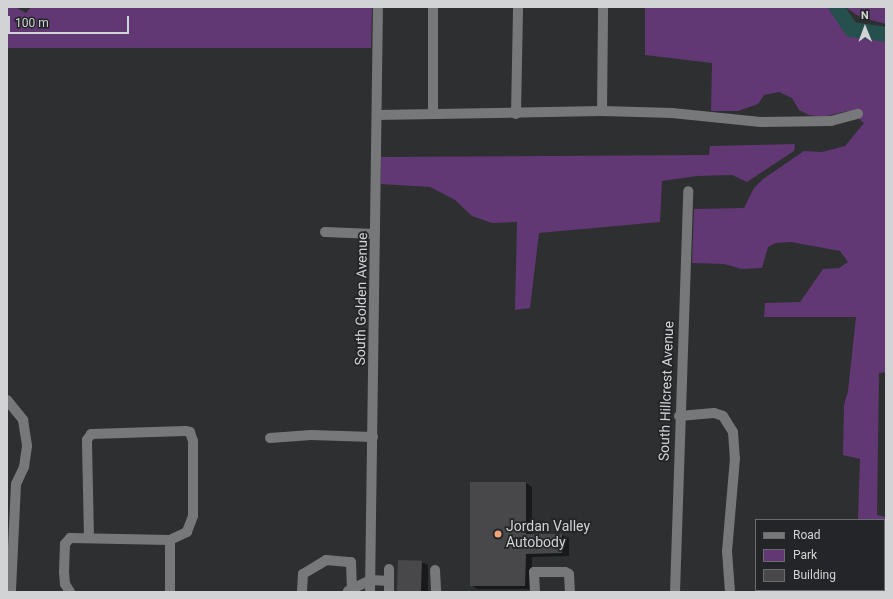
<!DOCTYPE html>
<style>
body{margin:0}
#map{position:relative;width:893px;height:599px;overflow:hidden;background:#2d2f31;font-family:Roboto,sans-serif}
div>[style]{position:absolute}
.green>*{inset:0;background:#613873}
.shadow>*{inset:0;background:#0007}
.river>*{height:15px;margin:-7.5px;padding:0 7.5px;transform-origin:7.5px;border-radius:7.5px;background:#25504d}
.building>*{inset:0;background:#48484b;transform-origin:0 0}
.minor>*{height:10px;margin:-5px;padding:0 5px;transform-origin:5px;border-radius:5px;background:#777879}
.dots>*{width:11px;height:11px;translate:-50% -50%;box-sizing:border-box;border:2px solid #232528;border-radius:50%}
span{translate:-50% -50%;white-space:nowrap;text-align:center;line-height:1.15;-webkit-text-stroke:3.5px #232528;paint-order:stroke}
.street-label{font-size:14px;color:#d2d3d5}
.poi-label{font-size:14px;color:#d2d3d5}
.left{translate:0 -50%;text-align:left}
.frame{position:absolute;inset:0;border:8px solid #d2d3d5;pointer-events:none}
.legend{position:absolute;left:755px;top:519px;width:130px;height:72px;box-sizing:border-box;background:#232528;border:1px solid #696b6d;margin:0;padding:5px 7px;list-style:none;font-size:12px;color:#d2d3d5}
.legend li{display:flex;align-items:center;gap:8px;height:20px}
.legend b{width:20px;border:1px solid #696b6d}
.north{position:absolute;left:845px;top:8px;width:40px;height:40px;-webkit-text-stroke:3px #232528;paint-order:stroke;rotate:359deg;font-size:11px;font-weight:700;line-height:16px;text-align:center;color:#d2d3d5}
.north::after{content:'';display:block;margin:auto;width:14px;height:18px;background:#d2d3d5;clip-path:polygon(50% 0,100% 100%,50% 72%,0 100%)}
.scale{position:absolute;left:8px;top:16px;width:121px;height:18px;box-sizing:border-box;border:2px solid #d2d3d5;border-top:0;padding-left:5px;font-size:12px;line-height:14px;white-space:nowrap;color:#d2d3d5;-webkit-text-stroke:3px #232528;paint-order:stroke}
</style>
<div id="map">
<div class="green">
<div style="clip-path:polygon(7px 7px,15px 7px,26px 13px,31px 7px,372px 7px,371px 48px,7px 48px)"></div>
<div style="clip-path:polygon(645px 7px,828px 7px,842px 28px,857px 37px,886px 41px,886px 372px,879px 373px,877px 515px,886px 517px,886px 592px,857px 592px,884px 590px,884px 520px,858px 520px,860px 459px,843px 455px,844px 405px,848px 391px,856px 317px,764px 317px,765px 303px,800px 302px,823px 269px,839px 268px,848px 262px,840px 251px,791px 242px,776px 243px,768px 247px,762px 268px,742px 269px,724px 264px,692px 263px,694px 209px,744px 208px,754px 188px,763px 179px,804px 151px,822px 152px,845px 146px,864px 123px,848px 111px,822px 117px,809px 115px,799px 110px,792px 98px,779px 92px,764px 95px,758px 104px,738px 111px,711px 111px,712px 63px,645px 55px)"></div>
<div style="clip-path:polygon(845px 7px,886px 7px,886px 24px,860px 17px)"></div>
<div style="clip-path:polygon(795px 144px,794px 151px,747px 182px,732px 175px,697px 176px,662px 181px,660px 222px,539px 233px,530px 308px,515px 310px,517px 222px,492px 223px,472px 216px,455px 200px,430px 187px,381px 184px,381px 157px,709px 155px,710px 146px)"></div>
</div>
<div class="shadow">
<div style="clip-path:polygon(526px 483px,532px 487px,532px 535px,562px 535px,569px 538px,569px 556px,532px 557px,532px 589px,477px 589px,471px 585px)"></div>
<div style="clip-path:polygon(421px 562px,428px 565px,428px 592px,398px 592px)"></div>
</div>
<div class="river">
<div style="left:836px;top:7px;width:27px;rotate:56deg"></div>
<div style="left:851px;top:29px;width:35px;rotate:8deg"></div>
</div>
<div class="building">
<div style="clip-path:polygon(470px 482px,526px 482px,526px 534px,562px 534px,562px 553px,526px 554px,525px 586px,470px 586px)"></div>
<div style="left:398px;top:560px;width:24px;height:32px;rotate:2deg"></div>
</div>
<div class="minor">
<div style="left:602px;top:111px;width:104px;rotate:-89.4deg"></div>
<div style="left:433px;top:114px;width:107px;rotate:-90deg"></div>
<div style="left:516px;top:114px;width:107px;rotate:-88.9deg"></div>
<div style="left:377px;top:115px;width:225px;rotate:-1deg"></div>
<div style="left:602px;top:111px;width:70px;rotate:1.6deg"></div>
<div style="left:672px;top:113px;width:89px;rotate:5.8deg"></div>
<div style="left:761px;top:122px;width:70px;rotate:-0.8deg"></div>
<div style="left:831px;top:121px;width:28px;rotate:-15deg"></div>
<div style="left:325px;top:232px;width:50px;rotate:2.3deg"></div>
<div style="left:7px;top:400px;width:26px;rotate:51deg"></div>
<div style="left:23px;top:420px;width:26px;rotate:81deg"></div>
<div style="left:27px;top:446px;width:21px;rotate:98deg"></div>
<div style="left:24px;top:467px;width:19px;rotate:115deg"></div>
<div style="left:16px;top:484px;width:108px;rotate:92.7deg"></div>
<div style="left:679px;top:416px;width:35px;rotate:-5deg"></div>
<div style="left:714px;top:413px;width:9px;rotate:18deg"></div>
<div style="left:723px;top:416px;width:19px;rotate:58deg"></div>
<div style="left:733px;top:432px;width:26px;rotate:86deg"></div>
<div style="left:735px;top:458px;width:93px;rotate:94.9deg"></div>
<div style="left:727px;top:551px;width:41px;rotate:85.8deg"></div>
<div style="left:270px;top:438px;width:41px;rotate:-4.2deg"></div>
<div style="left:311px;top:435px;width:62px;rotate:1.8deg"></div>
<div style="left:89px;top:538px;width:98px;rotate:-91.2deg"></div>
<div style="left:87px;top:440px;width:7px;rotate:-56deg"></div>
<div style="left:91px;top:434px;width:94px;rotate:-1.8deg"></div>
<div style="left:185px;top:431px;width:5px;rotate:11deg"></div>
<div style="left:190px;top:432px;width:9px;rotate:72deg"></div>
<div style="left:193px;top:441px;width:75px;rotate:90deg"></div>
<div style="left:193px;top:516px;width:17px;rotate:111deg"></div>
<div style="left:187px;top:532px;width:19px;rotate:155deg"></div>
<div style="left:389px;top:569px;width:23px;rotate:90deg"></div>
<div style="left:435px;top:570px;width:22px;rotate:87deg"></div>
<div style="left:348px;top:591px;width:25px;rotate:-26deg"></div>
<div style="left:371px;top:580px;width:18px;rotate:3deg"></div>
<div style="left:70px;top:592px;width:9px;rotate:-122deg"></div>
<div style="left:65px;top:584px;width:12px;rotate:-95deg"></div>
<div style="left:64px;top:572px;width:28px;rotate:-88deg"></div>
<div style="left:65px;top:544px;width:8px;rotate:-50deg"></div>
<div style="left:70px;top:538px;width:100px;rotate:1.1deg"></div>
<div style="left:170px;top:540px;width:52px;rotate:90deg"></div>
<div style="left:302px;top:592px;width:18px;rotate:-87deg"></div>
<div style="left:303px;top:574px;width:27px;rotate:-31deg"></div>
<div style="left:326px;top:560px;width:25px;rotate:5deg"></div>
<div style="left:351px;top:562px;width:27px;rotate:88deg"></div>
<div style="left:370px;top:592px;width:585px;rotate:-89.22deg"></div>
<div style="left:535px;top:592px;width:20px;rotate:-93deg"></div>
<div style="left:534px;top:572px;width:31px"></div>
<div style="left:565px;top:572px;width:4px;rotate:27deg"></div>
<div style="left:569px;top:574px;width:18px;rotate:87deg"></div>
<div style="left:675px;top:592px;width:401px;rotate:-88.1deg"></div>
</div>
<div class="dots">
<div style="left:498px;top:534px;background:#efa377"></div>
</div>
<div class="street-label">
<span style="left:361px;top:299px;rotate:-89deg">South Golden Avenue</span>
<span style="left:666px;top:391px;rotate:-88deg">South Hillcrest Avenue</span>
</div>
<div class="poi-label">
<span class="left" style="left:506px;top:534px">Jordan Valley<br>Autobody</span>
</div>
<div class="frame"></div>
<ul class="legend">
<li><b style="height:5px;background:#777879"></b>Road</li>
<li><b style="height:11px;background:#613873"></b>Park</li>
<li><b style="height:11px;background:#48484b"></b>Building</li>
</ul>
<div class="north">N</div>
<div class="scale">100 m</div>
</div>
